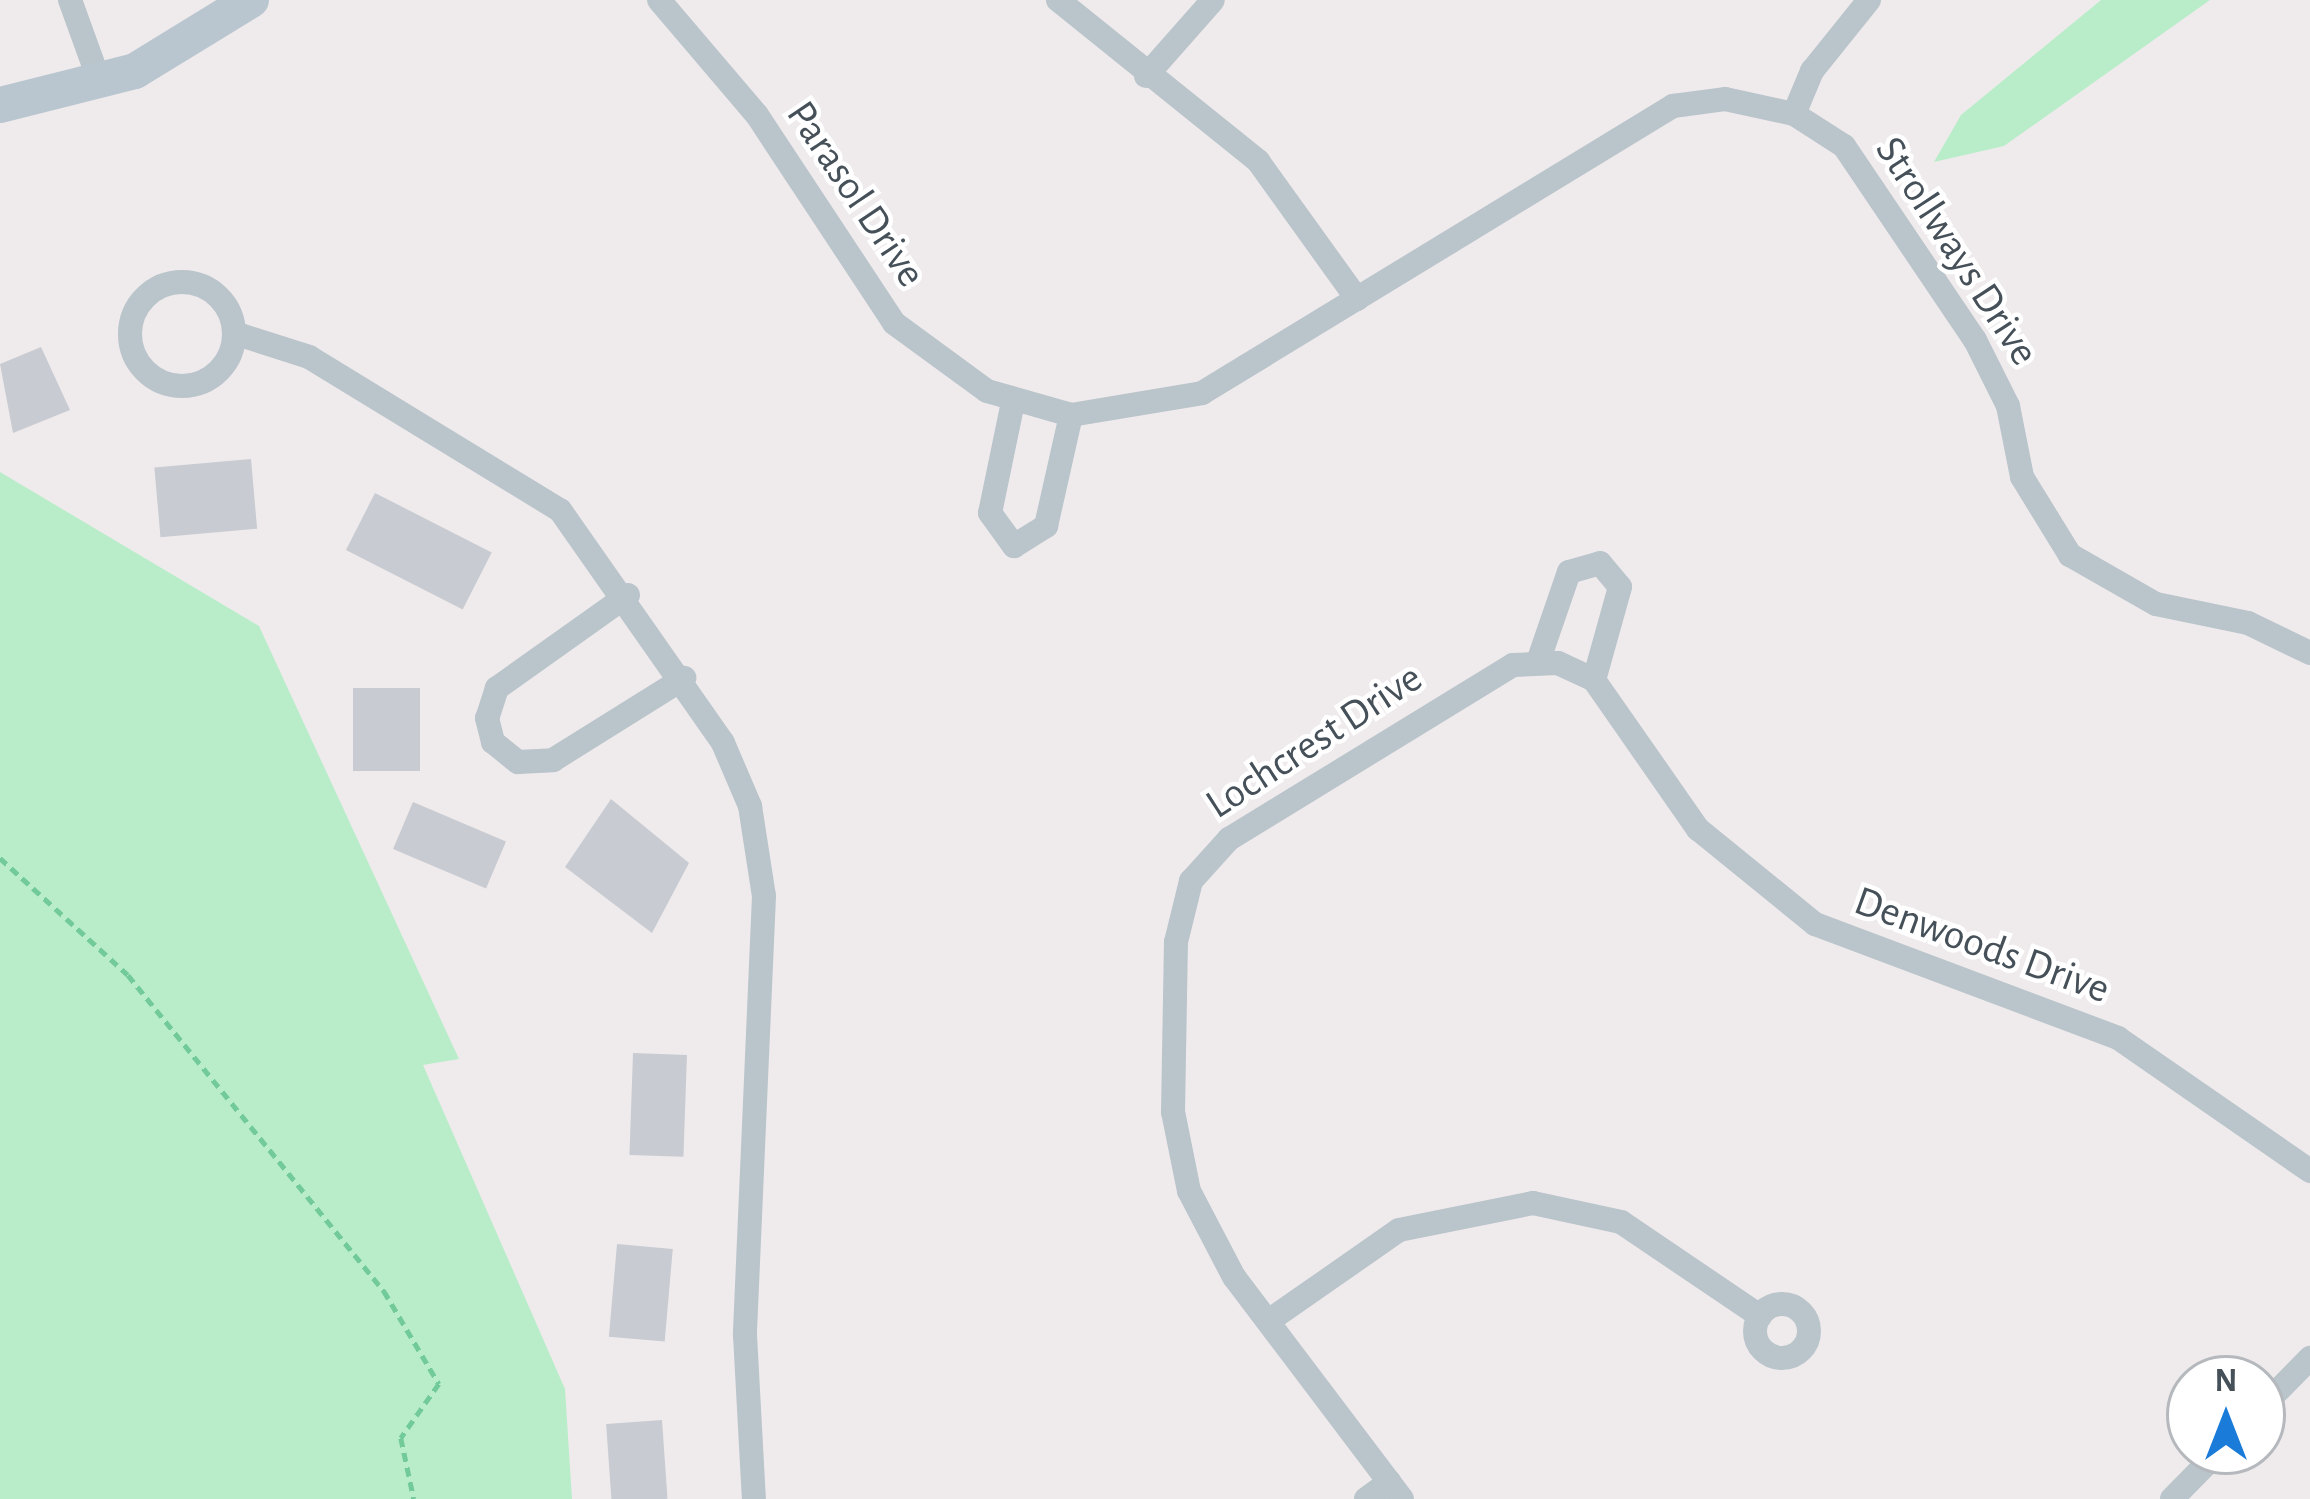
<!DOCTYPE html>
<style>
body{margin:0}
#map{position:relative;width:2310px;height:1499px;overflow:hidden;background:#efebec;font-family:"Alegreya Sans",sans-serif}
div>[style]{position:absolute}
.green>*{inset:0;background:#b9edca}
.building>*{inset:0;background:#c8cbd1;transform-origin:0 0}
.path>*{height:4.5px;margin-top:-2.25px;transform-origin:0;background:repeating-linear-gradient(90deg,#72ca99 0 9px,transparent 0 15px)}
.street>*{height:24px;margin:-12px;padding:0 12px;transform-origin:12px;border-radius:12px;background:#bac4cb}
.street>.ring{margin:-12px;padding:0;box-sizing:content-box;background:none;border:24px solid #bac4cb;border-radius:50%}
.secondary>*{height:36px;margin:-18px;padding:0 18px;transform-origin:18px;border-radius:18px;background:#b9c6d0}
span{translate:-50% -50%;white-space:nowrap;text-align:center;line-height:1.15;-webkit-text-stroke:9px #fff;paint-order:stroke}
.street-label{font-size:42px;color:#455059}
.north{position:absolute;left:2166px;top:1355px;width:120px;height:120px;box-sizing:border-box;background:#fff;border:3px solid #b5b9bd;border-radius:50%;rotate:0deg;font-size:33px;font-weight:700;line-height:48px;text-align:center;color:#455059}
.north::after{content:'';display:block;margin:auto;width:42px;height:54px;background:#1b7bd9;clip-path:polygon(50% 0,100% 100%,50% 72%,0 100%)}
</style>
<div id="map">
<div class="green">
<div style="clip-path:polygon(2101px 0,2210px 0,2004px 146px,1934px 162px,1961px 115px)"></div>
<div style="clip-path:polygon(0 472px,259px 626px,459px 1059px,423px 1065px,565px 1389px,572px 1499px,0 1499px)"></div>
</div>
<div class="building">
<div style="clip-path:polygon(41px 347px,70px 410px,13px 433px,0 364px)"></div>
<div style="left:251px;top:459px;width:70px;height:97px;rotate:85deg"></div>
<div style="left:375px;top:493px;width:131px;height:64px;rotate:27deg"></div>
<div style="left:353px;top:688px;width:67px;height:83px"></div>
<div style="clip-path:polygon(611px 799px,689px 863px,652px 933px,565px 867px)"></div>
<div style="left:413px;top:802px;width:101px;height:51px;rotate:23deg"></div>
<div style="left:633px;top:1053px;width:54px;height:102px;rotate:2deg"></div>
<div style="left:617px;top:1244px;width:56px;height:93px;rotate:5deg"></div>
<div style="left:662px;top:1420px;width:79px;height:56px;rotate:86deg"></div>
</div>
<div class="path">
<div style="left:0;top:858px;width:173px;rotate:42.4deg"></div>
<div style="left:128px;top:975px;width:407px;rotate:51deg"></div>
<div style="left:384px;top:1291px;width:108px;rotate:59.4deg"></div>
<div style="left:439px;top:1384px;width:66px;rotate:125.1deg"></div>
<div style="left:401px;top:1438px;width:62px;rotate:78deg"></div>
</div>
<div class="street">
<div style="left:70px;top:0;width:88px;rotate:70.1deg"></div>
<div style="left:659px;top:0;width:151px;rotate:49.6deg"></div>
<div style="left:757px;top:115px;width:249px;rotate:56.6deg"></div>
<div style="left:894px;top:323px;width:115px;rotate:36.2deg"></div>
<div style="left:987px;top:391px;width:87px;rotate:15.9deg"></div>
<div style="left:1071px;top:415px;width:133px;rotate:-9.5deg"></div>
<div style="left:1202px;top:393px;width:552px;rotate:-31.36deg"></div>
<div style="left:1673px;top:106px;width:52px;rotate:-7.7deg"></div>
<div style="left:1725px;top:99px;width:71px;rotate:12.3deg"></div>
<div style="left:1794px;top:114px;width:59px;rotate:32.6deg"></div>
<div style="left:1844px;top:146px;width:234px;rotate:56deg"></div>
<div style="left:1975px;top:340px;width:74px;rotate:63.4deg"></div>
<div style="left:2008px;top:406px;width:72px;rotate:78.8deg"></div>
<div style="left:2022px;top:477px;width:92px;rotate:58.4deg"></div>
<div style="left:2070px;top:555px;width:99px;rotate:29.7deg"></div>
<div style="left:2156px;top:604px;width:94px;rotate:11.7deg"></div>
<div style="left:2248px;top:623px;width:69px;rotate:25.8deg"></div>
<div style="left:1058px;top:0;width:257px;rotate:38.8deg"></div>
<div style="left:1258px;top:161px;width:170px;rotate:54.3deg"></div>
<div style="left:1146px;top:76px;width:101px;rotate:-48.6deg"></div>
<div style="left:1794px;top:114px;width:47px;rotate:-67.3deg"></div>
<div style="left:1812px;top:71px;width:91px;rotate:-51.2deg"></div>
<div class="ring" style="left:130px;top:282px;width:80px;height:80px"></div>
<div style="left:234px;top:333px;width:79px;rotate:17.7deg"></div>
<div style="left:309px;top:357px;width:294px;rotate:31.4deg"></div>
<div style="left:560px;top:510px;width:284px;rotate:55deg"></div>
<div style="left:723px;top:743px;width:69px;rotate:66.8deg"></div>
<div style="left:750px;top:806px;width:91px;rotate:81.2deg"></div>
<div style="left:764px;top:896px;width:439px;rotate:92.5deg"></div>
<div style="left:745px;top:1335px;width:164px;rotate:86.9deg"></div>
<div style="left:1013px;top:402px;width:113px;rotate:101.7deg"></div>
<div style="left:990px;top:513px;width:41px;rotate:54deg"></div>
<div style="left:1014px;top:546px;width:38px;rotate:-32deg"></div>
<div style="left:1046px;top:526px;width:114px;rotate:-77.3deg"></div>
<div style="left:628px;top:595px;width:161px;rotate:144.6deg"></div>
<div style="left:497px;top:688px;width:32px;rotate:108deg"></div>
<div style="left:487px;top:718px;width:25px;rotate:76deg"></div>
<div style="left:493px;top:742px;width:32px;rotate:39deg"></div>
<div style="left:518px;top:762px;width:35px;rotate:-3deg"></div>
<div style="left:553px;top:760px;width:155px;rotate:-32deg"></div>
<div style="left:1539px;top:659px;width:92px;rotate:-71deg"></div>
<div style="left:1569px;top:572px;width:32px;rotate:-16deg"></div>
<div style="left:1600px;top:563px;width:31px;rotate:50deg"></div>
<div style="left:1620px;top:587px;width:97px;rotate:105.6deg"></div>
<div class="ring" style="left:1755px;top:1304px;width:30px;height:30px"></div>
<div style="left:1270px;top:1320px;width:157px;rotate:-34.9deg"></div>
<div style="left:1399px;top:1230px;width:137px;rotate:-11.4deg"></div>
<div style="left:1533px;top:1203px;width:90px;rotate:12.2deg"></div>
<div style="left:1621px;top:1222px;width:168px;rotate:34.1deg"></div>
<div style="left:2262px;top:1407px;width:69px;rotate:-45.6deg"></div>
<div style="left:1366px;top:1499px;width:29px;rotate:-36deg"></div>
<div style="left:1402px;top:1499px;width:278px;rotate:-127.1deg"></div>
<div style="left:1234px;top:1277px;width:97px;rotate:-117.6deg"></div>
<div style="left:1189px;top:1191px;width:81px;rotate:-101.4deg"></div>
<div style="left:1173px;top:1112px;width:170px;rotate:-89deg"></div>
<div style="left:1176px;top:942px;width:63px;rotate:-76.2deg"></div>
<div style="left:1191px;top:881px;width:57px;rotate:-47.9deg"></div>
<div style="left:1229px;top:839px;width:333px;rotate:-31.5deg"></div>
<div style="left:1513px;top:665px;width:45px;rotate:-2.5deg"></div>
<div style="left:1558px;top:663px;width:40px;rotate:25deg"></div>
<div style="left:1594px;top:680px;width:182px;rotate:55.1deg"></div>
<div style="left:1698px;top:829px;width:151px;rotate:39.1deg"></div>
<div style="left:1815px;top:924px;width:324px;rotate:20.6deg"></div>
<div style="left:2118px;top:1038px;width:234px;rotate:34.7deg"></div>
<div style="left:2172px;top:1499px;width:67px;rotate:-45.6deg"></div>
</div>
<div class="secondary">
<div style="left:0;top:105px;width:139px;rotate:-14.1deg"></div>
<div style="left:135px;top:71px;width:136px;rotate:-31.5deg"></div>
</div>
<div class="street-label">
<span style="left:856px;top:194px;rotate:56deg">Parasol Drive</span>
<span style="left:1957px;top:251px;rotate:57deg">Strollways Drive</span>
<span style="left:1314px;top:741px;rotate:-33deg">Lochcrest Drive</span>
<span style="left:1982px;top:945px;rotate:20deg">Denwoods Drive</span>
</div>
<div class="north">N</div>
</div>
